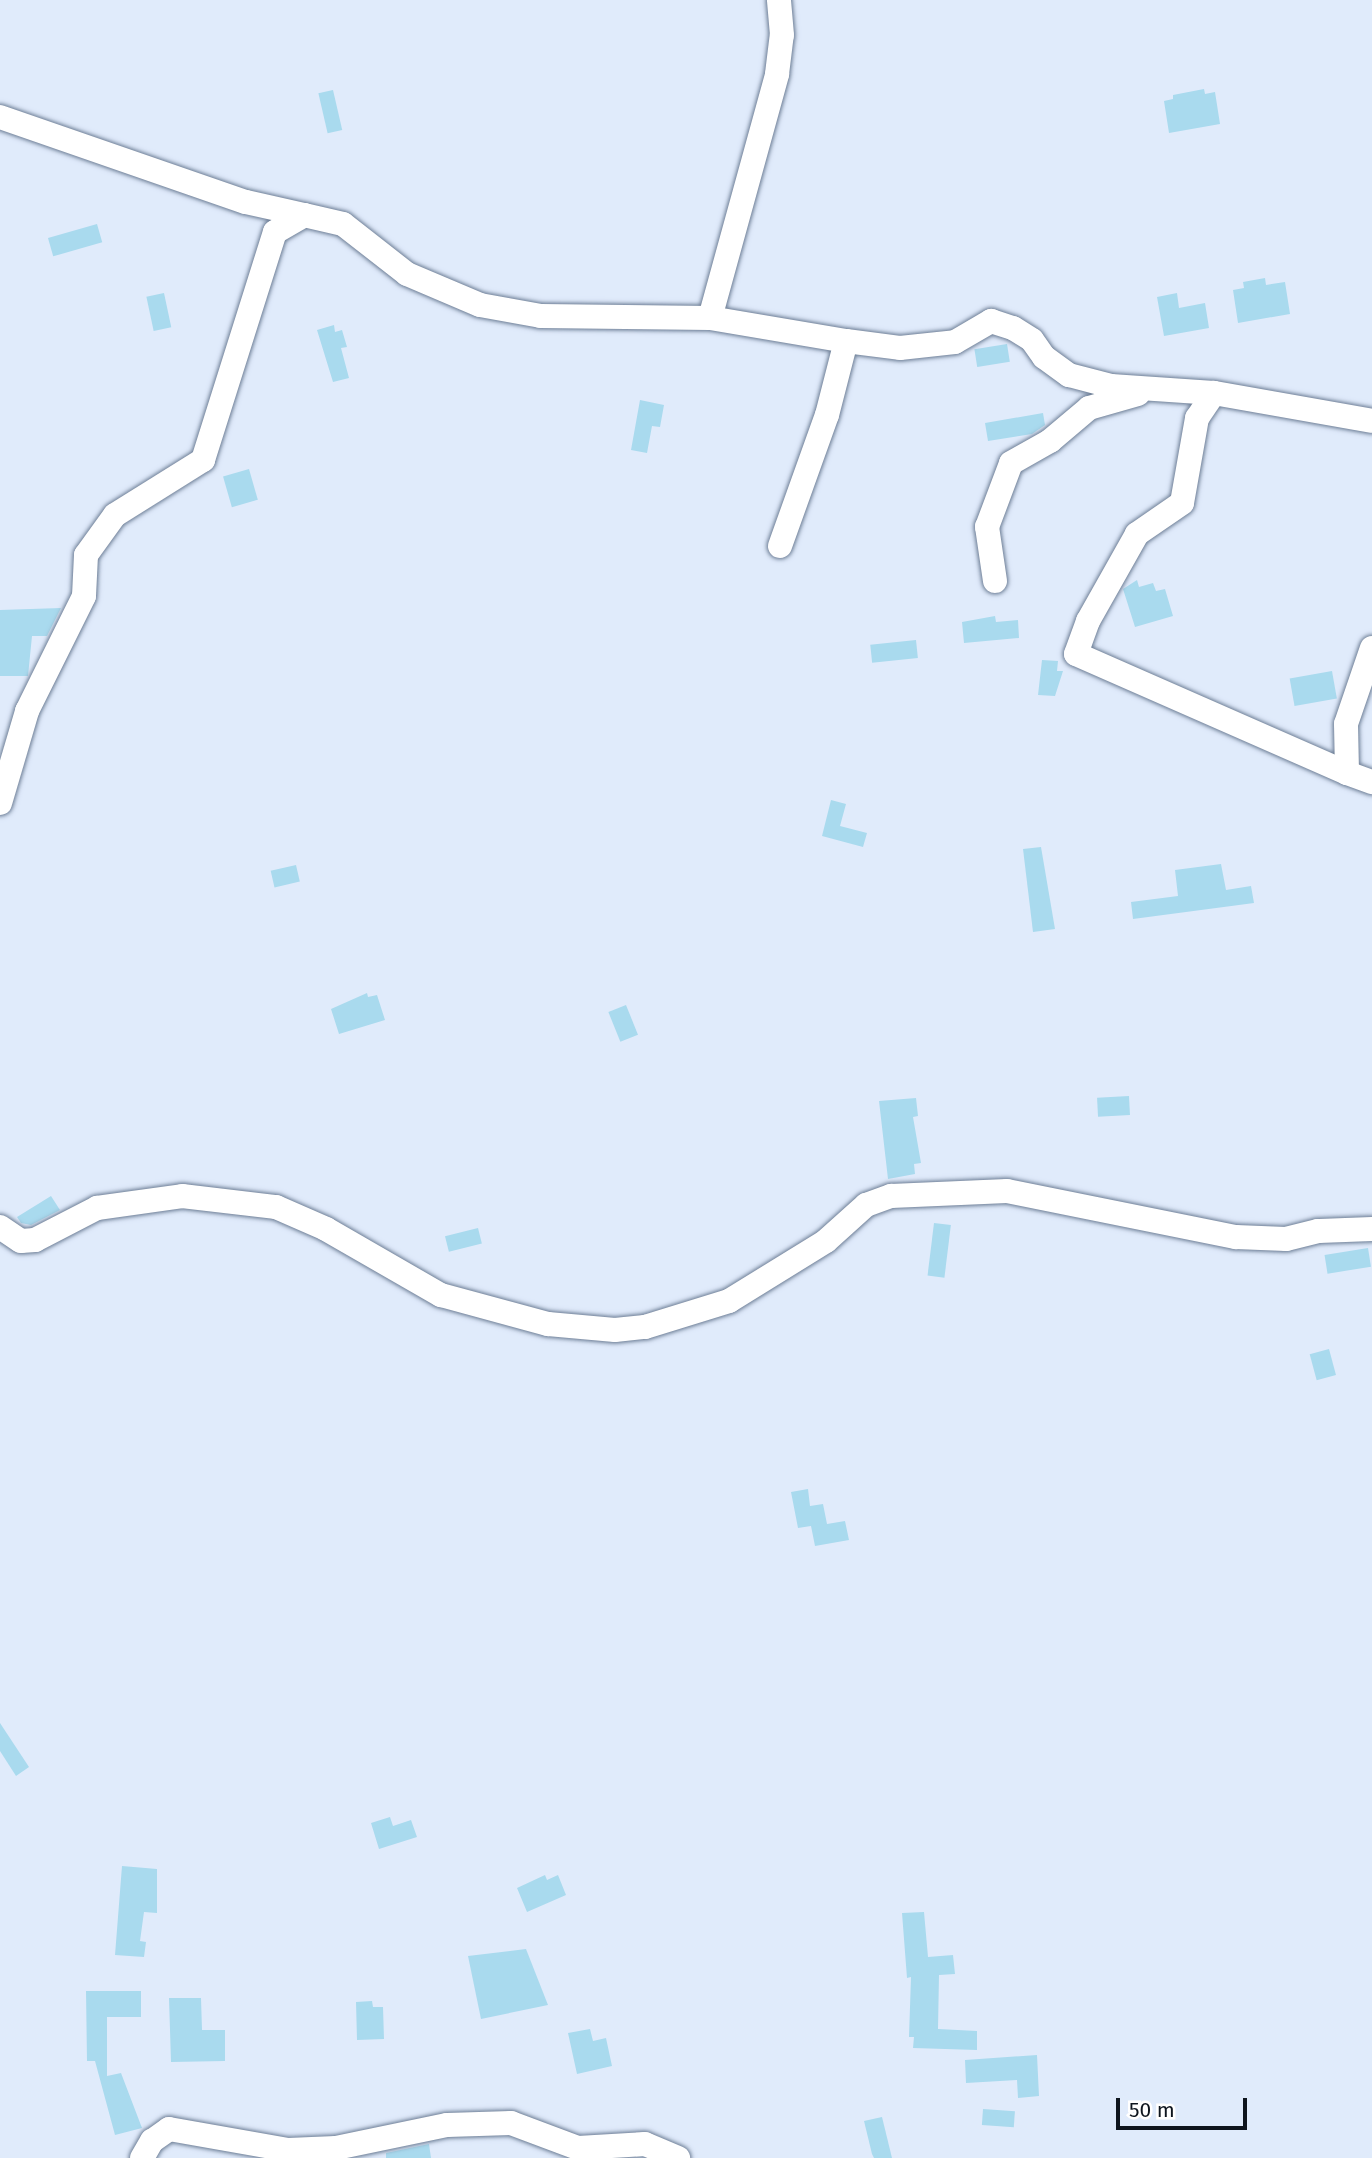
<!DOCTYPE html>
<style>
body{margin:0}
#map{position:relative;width:1372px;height:2158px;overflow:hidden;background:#e0ebfb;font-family:"Fira Sans",sans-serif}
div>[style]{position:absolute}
.building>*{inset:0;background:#a9daee;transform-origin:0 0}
.roads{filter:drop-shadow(0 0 2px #6d7e96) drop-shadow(0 0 2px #6d7e96)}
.minor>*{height:24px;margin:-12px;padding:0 12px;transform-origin:12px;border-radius:12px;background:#fff}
span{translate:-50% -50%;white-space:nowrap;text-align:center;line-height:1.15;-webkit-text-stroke:7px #fff;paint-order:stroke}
.scale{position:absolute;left:1116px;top:2098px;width:131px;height:32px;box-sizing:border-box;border:4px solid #0e151e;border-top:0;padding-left:9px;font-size:21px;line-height:24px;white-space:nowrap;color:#0e151e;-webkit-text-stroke:5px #fff;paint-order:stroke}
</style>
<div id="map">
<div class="building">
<div style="clip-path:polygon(1204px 89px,1205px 94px,1215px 92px,1220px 124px,1169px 133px,1164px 101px,1173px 99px,1173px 95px)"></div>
<div style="left:333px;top:90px;width:41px;height:15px;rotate:77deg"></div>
<div style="left:97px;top:224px;width:19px;height:51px;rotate:74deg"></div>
<div style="clip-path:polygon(1265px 278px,1266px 285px,1285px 282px,1290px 314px,1238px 323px,1233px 290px,1244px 288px,1243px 282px)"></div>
<div style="left:164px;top:293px;width:35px;height:18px;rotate:78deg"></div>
<div style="clip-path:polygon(1177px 293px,1179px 308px,1205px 303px,1209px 328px,1164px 336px,1157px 297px)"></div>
<div style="clip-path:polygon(334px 325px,335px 332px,342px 330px,347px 347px,341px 348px,349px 378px,333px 382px,317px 330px)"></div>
<div style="left:1007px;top:344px;width:18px;height:33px;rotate:81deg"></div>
<div style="clip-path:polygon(640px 400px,664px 405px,660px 427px,652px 426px,647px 453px,631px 450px)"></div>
<div style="clip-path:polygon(1043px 413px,1045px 425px,1032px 434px,988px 441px,985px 423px)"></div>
<div style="left:249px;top:469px;width:32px;height:27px;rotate:74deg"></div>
<div style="clip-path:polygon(1137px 580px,1139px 587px,1153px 583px,1156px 591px,1165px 589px,1173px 616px,1135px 627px,1123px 589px)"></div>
<div style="clip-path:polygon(61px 608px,47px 636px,32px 636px,28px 676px,0 676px,0 610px)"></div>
<div style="clip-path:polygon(995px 616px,996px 622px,1018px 620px,1019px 638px,964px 643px,962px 622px)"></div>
<div style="left:916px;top:640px;width:18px;height:46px;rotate:84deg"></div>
<div style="clip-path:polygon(1042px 660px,1058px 661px,1057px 671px,1063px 671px,1055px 696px,1038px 695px)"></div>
<div style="left:1332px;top:671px;width:28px;height:43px;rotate:80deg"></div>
<div style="clip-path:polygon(831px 800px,846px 804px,840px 826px,867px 833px,863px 847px,822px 836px)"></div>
<div style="clip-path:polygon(1041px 847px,1055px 929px,1033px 932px,1023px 849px)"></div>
<div style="clip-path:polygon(1221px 864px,1226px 890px,1251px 886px,1254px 903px,1133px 919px,1131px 902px,1178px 896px,1175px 870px)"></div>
<div style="left:296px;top:865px;width:17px;height:26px;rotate:77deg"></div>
<div style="clip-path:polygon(367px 993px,368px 997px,377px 995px,385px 1020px,339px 1034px,331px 1009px)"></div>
<div style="left:626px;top:1005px;width:32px;height:19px;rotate:68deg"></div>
<div style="left:1129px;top:1096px;width:19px;height:32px;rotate:87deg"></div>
<div style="clip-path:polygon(916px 1098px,918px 1116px,913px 1117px,921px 1163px,914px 1164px,915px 1174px,888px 1179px,879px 1101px)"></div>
<div style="clip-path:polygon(51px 1196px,60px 1210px,31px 1225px,21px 1223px,17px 1217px)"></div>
<div style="left:934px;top:1223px;width:17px;height:53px;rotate:7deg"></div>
<div style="left:478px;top:1228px;width:16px;height:34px;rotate:76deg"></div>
<div style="left:1368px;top:1248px;width:19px;height:44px;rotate:81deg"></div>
<div style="left:1329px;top:1349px;width:27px;height:20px;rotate:75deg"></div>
<div style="clip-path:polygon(808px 1489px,810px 1506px,823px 1504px,827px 1524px,845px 1521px,849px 1540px,815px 1546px,811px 1526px,798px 1528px,791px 1492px)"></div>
<div style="clip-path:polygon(0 1723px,29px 1767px,16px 1776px,0 1751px)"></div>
<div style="clip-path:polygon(390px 1817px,393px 1826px,411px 1820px,417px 1837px,379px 1849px,371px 1823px)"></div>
<div style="clip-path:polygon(122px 1866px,157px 1869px,157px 1913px,144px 1912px,140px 1941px,146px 1942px,144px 1957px,115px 1955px)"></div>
<div style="clip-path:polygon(545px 1875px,547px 1880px,558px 1875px,566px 1895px,527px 1912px,517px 1888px)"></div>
<div style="clip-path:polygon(924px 1912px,928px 1957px,953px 1955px,955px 1974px,939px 1975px,938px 2029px,977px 2031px,977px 2050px,913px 2048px,914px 2037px,909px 2037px,911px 1977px,907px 1978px,902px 1913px)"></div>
<div style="clip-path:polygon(526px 1949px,548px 2005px,481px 2019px,468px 1956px)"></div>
<div style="clip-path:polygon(86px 1991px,141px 1991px,141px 2017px,107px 2017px,107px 2076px,121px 2073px,142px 2128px,115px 2135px,95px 2061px,87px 2061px)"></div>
<div style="clip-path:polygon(169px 1998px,201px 1998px,202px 2030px,225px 2030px,225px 2061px,171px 2062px)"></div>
<div style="clip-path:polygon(372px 2001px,373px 2007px,383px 2007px,384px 2039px,357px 2040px,356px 2002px)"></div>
<div style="clip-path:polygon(590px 2029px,593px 2041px,606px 2038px,612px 2066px,577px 2074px,568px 2033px)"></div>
<div style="clip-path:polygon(1037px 2055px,1039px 2096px,1018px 2098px,1017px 2080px,966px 2083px,965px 2060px)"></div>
<div style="left:983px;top:2109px;width:32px;height:16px;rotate:4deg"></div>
<div style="clip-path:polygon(882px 2117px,892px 2158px,874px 2158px,872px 2154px,864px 2121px)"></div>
<div style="clip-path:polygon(429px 2144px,431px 2158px,386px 2158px,386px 2153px)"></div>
</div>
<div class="roads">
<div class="minor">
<div style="left:0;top:117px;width:260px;rotate:19.1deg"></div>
<div style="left:246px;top:202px;width:59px;rotate:12.6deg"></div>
<div style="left:710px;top:318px;width:253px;rotate:-74.6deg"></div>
<div style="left:777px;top:74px;width:39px;rotate:-83deg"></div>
<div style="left:782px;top:35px;width:35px;rotate:-95deg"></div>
<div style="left:1214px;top:393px;width:30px;rotate:124deg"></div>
<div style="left:1197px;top:418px;width:86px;rotate:100deg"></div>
<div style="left:1182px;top:503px;width:55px;rotate:145.4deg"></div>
<div style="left:1137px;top:534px;width:100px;rotate:119.4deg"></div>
<div style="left:1088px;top:621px;width:35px;rotate:110deg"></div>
<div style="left:1076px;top:654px;width:296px;rotate:23.7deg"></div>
<div style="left:780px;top:546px;width:139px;rotate:-70.3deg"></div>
<div style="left:827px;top:415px;width:76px;rotate:-75.6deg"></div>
<div style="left:846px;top:341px;width:54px;rotate:7.4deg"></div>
<div style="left:900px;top:348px;width:55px;rotate:-6.2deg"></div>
<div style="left:955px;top:342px;width:42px;rotate:-30.3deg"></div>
<div style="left:991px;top:321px;width:23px;rotate:18deg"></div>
<div style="left:1013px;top:328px;width:22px;rotate:32deg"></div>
<div style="left:1032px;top:340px;width:21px;rotate:55deg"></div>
<div style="left:1044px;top:357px;width:31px;rotate:36deg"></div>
<div style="left:1069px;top:375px;width:43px;rotate:14.7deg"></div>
<div style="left:1111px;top:386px;width:103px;rotate:3.9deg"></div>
<div style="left:1214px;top:393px;width:160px;rotate:10deg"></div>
<div style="left:995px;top:581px;width:55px;rotate:-98.4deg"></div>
<div style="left:987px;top:527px;width:68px;rotate:-69.4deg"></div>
<div style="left:1011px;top:463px;width:45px;rotate:-29.4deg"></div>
<div style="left:1050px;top:441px;width:51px;rotate:-40.2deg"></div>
<div style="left:1089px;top:408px;width:51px;rotate:-15.9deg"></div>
<div style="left:1372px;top:648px;width:80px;rotate:108.9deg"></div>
<div style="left:1346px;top:724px;width:49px;rotate:88.8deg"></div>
<div style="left:1347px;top:773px;width:27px;rotate:20deg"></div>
<div style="left:0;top:803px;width:96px;rotate:-73.6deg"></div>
<div style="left:27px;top:711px;width:128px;rotate:-63.6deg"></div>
<div style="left:84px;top:596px;width:41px;rotate:-87.2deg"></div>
<div style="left:86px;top:555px;width:49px;rotate:-54.1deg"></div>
<div style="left:115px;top:515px;width:104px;rotate:-32deg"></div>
<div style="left:203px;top:460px;width:239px;rotate:-72.5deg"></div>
<div style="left:275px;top:232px;width:34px;rotate:-30deg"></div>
<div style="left:304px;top:215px;width:40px;rotate:13deg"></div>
<div style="left:343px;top:224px;width:81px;rotate:38deg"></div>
<div style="left:407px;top:274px;width:79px;rotate:23deg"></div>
<div style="left:480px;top:305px;width:62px;rotate:10.2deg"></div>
<div style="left:541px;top:316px;width:169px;rotate:0.7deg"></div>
<div style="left:710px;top:318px;width:138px;rotate:9.6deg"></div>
<div style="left:0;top:1227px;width:25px;rotate:34deg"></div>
<div style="left:21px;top:1241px;width:14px;rotate:-4deg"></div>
<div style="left:35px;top:1240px;width:70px;rotate:-27.3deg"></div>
<div style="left:97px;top:1208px;width:86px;rotate:-8deg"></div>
<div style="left:182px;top:1196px;width:95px;rotate:6.7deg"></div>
<div style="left:276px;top:1207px;width:55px;rotate:23.7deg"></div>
<div style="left:326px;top:1229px;width:133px;rotate:29.9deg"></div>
<div style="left:441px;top:1295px;width:111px;rotate:15.2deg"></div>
<div style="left:548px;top:1324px;width:67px;rotate:5.1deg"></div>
<div style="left:615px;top:1330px;width:30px;rotate:-6deg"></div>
<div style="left:645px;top:1327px;width:88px;rotate:-17.2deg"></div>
<div style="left:729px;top:1301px;width:114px;rotate:-31.7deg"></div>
<div style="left:826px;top:1241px;width:54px;rotate:-42deg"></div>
<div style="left:866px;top:1205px;width:27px;rotate:-20deg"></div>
<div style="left:891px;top:1196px;width:116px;rotate:-2.5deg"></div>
<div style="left:1007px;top:1191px;width:234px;rotate:11.4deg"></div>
<div style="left:1236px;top:1237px;width:50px;rotate:2.3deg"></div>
<div style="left:1286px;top:1239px;width:33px;rotate:-14deg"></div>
<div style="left:1318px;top:1231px;width:54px;rotate:-2.1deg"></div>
<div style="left:142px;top:2158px;width:20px;rotate:-60deg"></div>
<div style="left:152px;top:2141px;width:21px;rotate:-35deg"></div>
<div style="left:169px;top:2129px;width:121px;rotate:10deg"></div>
<div style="left:288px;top:2150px;width:48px;rotate:-2.4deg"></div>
<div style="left:336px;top:2148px;width:113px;rotate:-11.7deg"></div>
<div style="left:447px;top:2125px;width:64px;rotate:-1.8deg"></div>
<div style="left:511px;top:2123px;width:72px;rotate:20.5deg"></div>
<div style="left:578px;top:2148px;width:67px;rotate:-3.4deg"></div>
<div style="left:645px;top:2144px;width:36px;rotate:23deg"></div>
</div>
</div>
<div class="scale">50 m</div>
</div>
